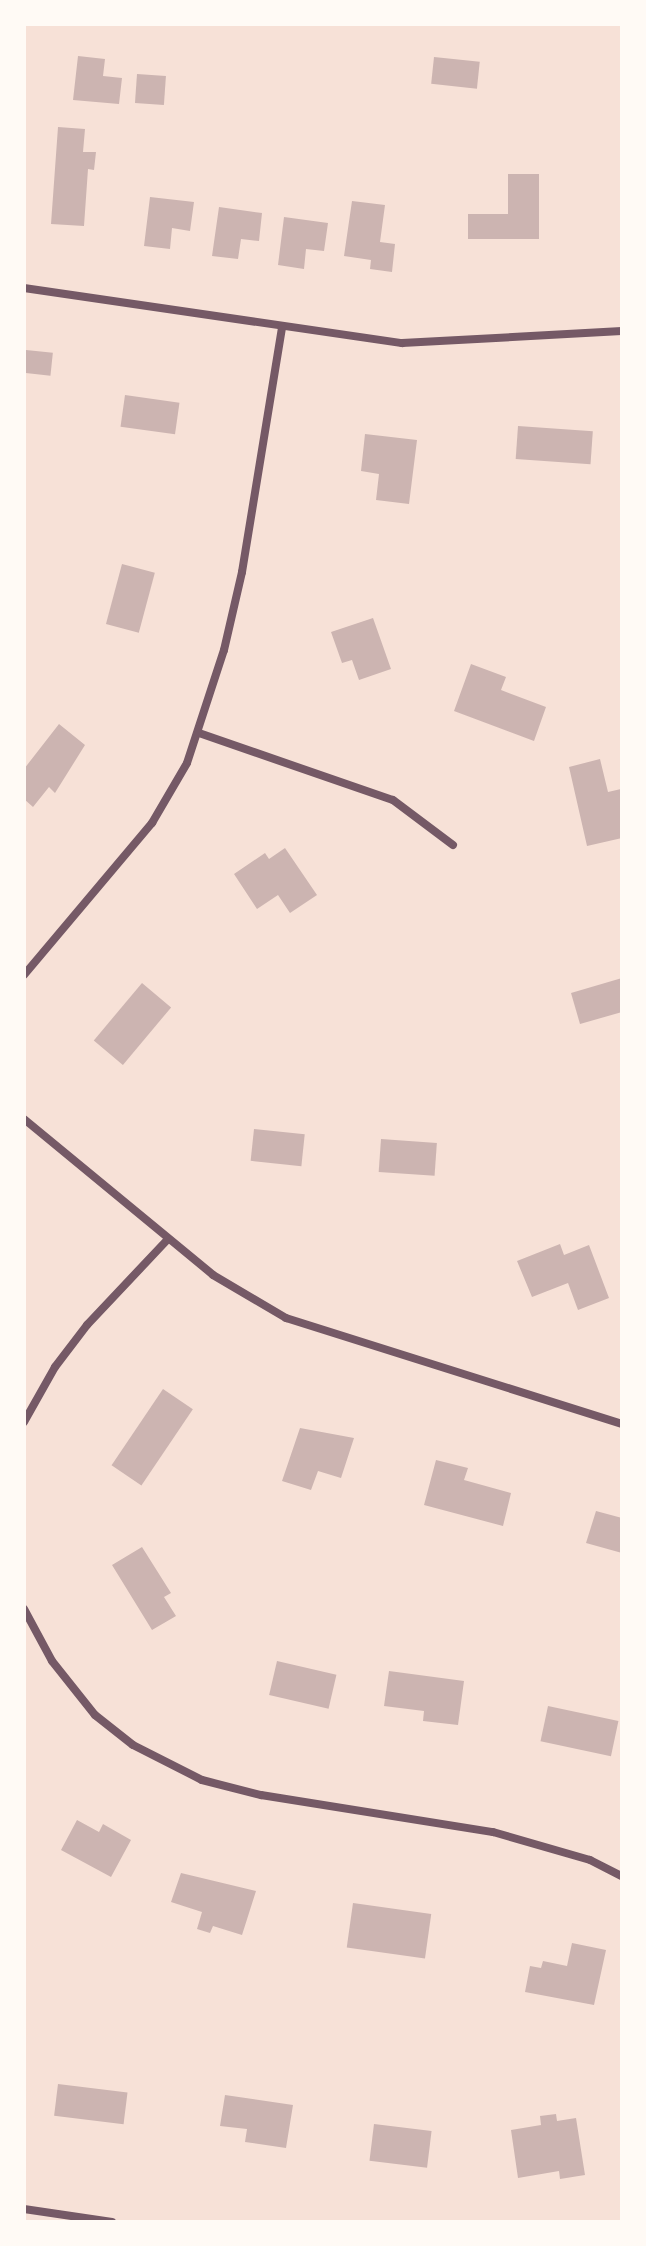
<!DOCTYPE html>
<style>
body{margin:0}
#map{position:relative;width:646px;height:2246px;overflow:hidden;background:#f7e1d7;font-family:Manrope,sans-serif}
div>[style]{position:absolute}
.building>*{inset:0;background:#ccb4b1;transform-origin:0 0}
.minor>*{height:8px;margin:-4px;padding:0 4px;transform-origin:4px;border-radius:4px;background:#755966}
span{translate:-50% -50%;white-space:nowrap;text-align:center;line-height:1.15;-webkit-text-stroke:8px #fffaf5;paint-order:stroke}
.frame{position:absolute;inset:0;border:26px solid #fffaf5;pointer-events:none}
</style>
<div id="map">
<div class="building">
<div style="clip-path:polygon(78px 56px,105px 59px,103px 76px,122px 78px,119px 104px,73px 100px)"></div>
<div style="left:434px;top:57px;width:46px;height:27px;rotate:6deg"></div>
<div style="left:137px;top:74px;width:29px;height:29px;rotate:4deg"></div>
<div style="clip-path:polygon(58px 127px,85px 129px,83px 152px,96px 152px,94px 170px,88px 169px,84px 226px,51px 224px)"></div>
<div style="clip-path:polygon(508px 174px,539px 174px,539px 239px,468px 239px,468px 214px,508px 214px)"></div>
<div style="clip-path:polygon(150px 197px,194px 202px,190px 231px,172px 228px,170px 249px,144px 246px)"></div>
<div style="clip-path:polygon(352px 201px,385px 205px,380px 242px,395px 244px,392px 272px,370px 269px,371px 260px,344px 256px)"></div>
<div style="clip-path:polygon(219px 207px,262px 213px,259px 241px,241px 239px,238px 259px,212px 256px)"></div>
<div style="clip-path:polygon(284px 217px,328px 223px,324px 251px,306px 249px,304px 269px,278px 265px)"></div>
<div style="left:26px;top:350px;width:27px;height:23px;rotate:6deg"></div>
<div style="left:125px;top:395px;width:55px;height:32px;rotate:8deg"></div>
<div style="left:518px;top:426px;width:75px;height:33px;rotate:4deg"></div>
<div style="clip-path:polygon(365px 434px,417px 440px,409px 504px,376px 500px,379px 474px,361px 471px)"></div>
<div style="left:122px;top:564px;width:34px;height:62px;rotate:15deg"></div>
<div style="clip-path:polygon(373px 618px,391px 669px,359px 680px,352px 660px,342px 663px,331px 632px)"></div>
<div style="clip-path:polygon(471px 664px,506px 677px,501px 690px,546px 707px,534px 741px,454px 711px)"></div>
<div style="clip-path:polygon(59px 724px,85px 745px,55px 793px,49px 787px,33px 807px,24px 799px,24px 769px)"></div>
<div style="clip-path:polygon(600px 759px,608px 792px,621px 789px,622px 838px,587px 846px,569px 767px)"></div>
<div style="clip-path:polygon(285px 848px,317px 895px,290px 913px,278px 895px,257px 909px,234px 874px,265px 853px,269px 859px)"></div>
<div style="clip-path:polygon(622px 978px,622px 1012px,580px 1024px,571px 993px)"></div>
<div style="left:142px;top:983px;width:38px;height:75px;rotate:40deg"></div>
<div style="left:254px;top:1129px;width:51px;height:32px;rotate:6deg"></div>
<div style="left:381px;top:1139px;width:56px;height:33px;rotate:4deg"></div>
<div style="clip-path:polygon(560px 1244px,564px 1255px,589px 1245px,609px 1298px,578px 1310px,568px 1283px,532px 1297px,517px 1261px)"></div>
<div style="left:163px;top:1389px;width:36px;height:92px;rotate:34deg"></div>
<div style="clip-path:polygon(300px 1428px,354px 1438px,341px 1478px,318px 1471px,311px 1490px,282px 1481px)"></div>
<div style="clip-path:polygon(436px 1460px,468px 1468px,464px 1480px,511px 1493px,503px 1526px,424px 1505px)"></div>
<div style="clip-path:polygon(596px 1511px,622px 1518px,622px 1553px,586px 1543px)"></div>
<div style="clip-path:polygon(142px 1547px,171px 1593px,164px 1597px,176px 1616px,152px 1630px,112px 1565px)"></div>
<div style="left:277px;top:1661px;width:61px;height:35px;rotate:13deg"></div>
<div style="clip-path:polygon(389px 1671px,464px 1681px,458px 1725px,423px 1721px,424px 1711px,384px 1706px)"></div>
<div style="left:548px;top:1706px;width:72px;height:36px;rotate:12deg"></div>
<div style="clip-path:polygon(77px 1820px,99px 1832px,103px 1824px,131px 1840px,111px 1877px,61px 1850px)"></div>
<div style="clip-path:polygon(181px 1873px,256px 1891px,242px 1935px,213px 1926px,210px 1933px,197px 1929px,202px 1912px,171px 1902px)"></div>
<div style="left:353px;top:1903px;width:79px;height:45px;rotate:8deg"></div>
<div style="clip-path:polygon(572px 1943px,606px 1950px,594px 2005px,525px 1992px,530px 1966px,541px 1968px,543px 1961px,567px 1966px)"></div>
<div style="left:58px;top:2084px;width:70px;height:32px;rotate:7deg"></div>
<div style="clip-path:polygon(225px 2095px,293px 2105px,286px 2148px,245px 2142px,247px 2129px,220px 2126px)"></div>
<div style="clip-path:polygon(556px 2114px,557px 2121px,576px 2118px,585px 2175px,560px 2179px,559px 2171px,518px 2178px,511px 2130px,541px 2125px,540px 2116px)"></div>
<div style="left:374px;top:2124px;width:58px;height:37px;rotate:7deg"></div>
</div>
<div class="minor">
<div style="left:24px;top:288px;width:382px;rotate:8.3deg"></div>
<div style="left:402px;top:343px;width:220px;rotate:-3.1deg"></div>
<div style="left:199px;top:733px;width:205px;rotate:19.1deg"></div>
<div style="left:393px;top:800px;width:75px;rotate:36.9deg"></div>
<div style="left:24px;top:975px;width:199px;rotate:-49.9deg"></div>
<div style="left:152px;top:823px;width:69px;rotate:-59.7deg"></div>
<div style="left:187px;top:763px;width:119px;rotate:-71.9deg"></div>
<div style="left:224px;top:650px;width:80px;rotate:-77deg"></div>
<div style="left:242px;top:572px;width:248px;rotate:-80.7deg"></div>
<div style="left:24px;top:1119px;width:245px;rotate:39.5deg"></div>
<div style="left:213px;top:1275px;width:85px;rotate:30.5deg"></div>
<div style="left:286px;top:1318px;width:352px;rotate:17.5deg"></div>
<div style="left:24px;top:1422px;width:63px;rotate:-60.6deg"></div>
<div style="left:55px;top:1367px;width:53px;rotate:-52.7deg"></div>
<div style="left:87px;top:1325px;width:118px;rotate:-46.7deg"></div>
<div style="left:24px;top:1609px;width:59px;rotate:61.7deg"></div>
<div style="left:52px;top:1661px;width:69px;rotate:51.5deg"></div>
<div style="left:95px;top:1715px;width:48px;rotate:38.3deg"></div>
<div style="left:133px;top:1745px;width:77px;rotate:26.9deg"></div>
<div style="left:202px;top:1780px;width:61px;rotate:14.3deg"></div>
<div style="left:261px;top:1795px;width:235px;rotate:9.1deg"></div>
<div style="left:493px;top:1832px;width:101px;rotate:16.1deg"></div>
<div style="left:590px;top:1860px;width:36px;rotate:27deg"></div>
<div style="left:24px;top:2209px;width:89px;rotate:8.4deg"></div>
</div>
<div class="frame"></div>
</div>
